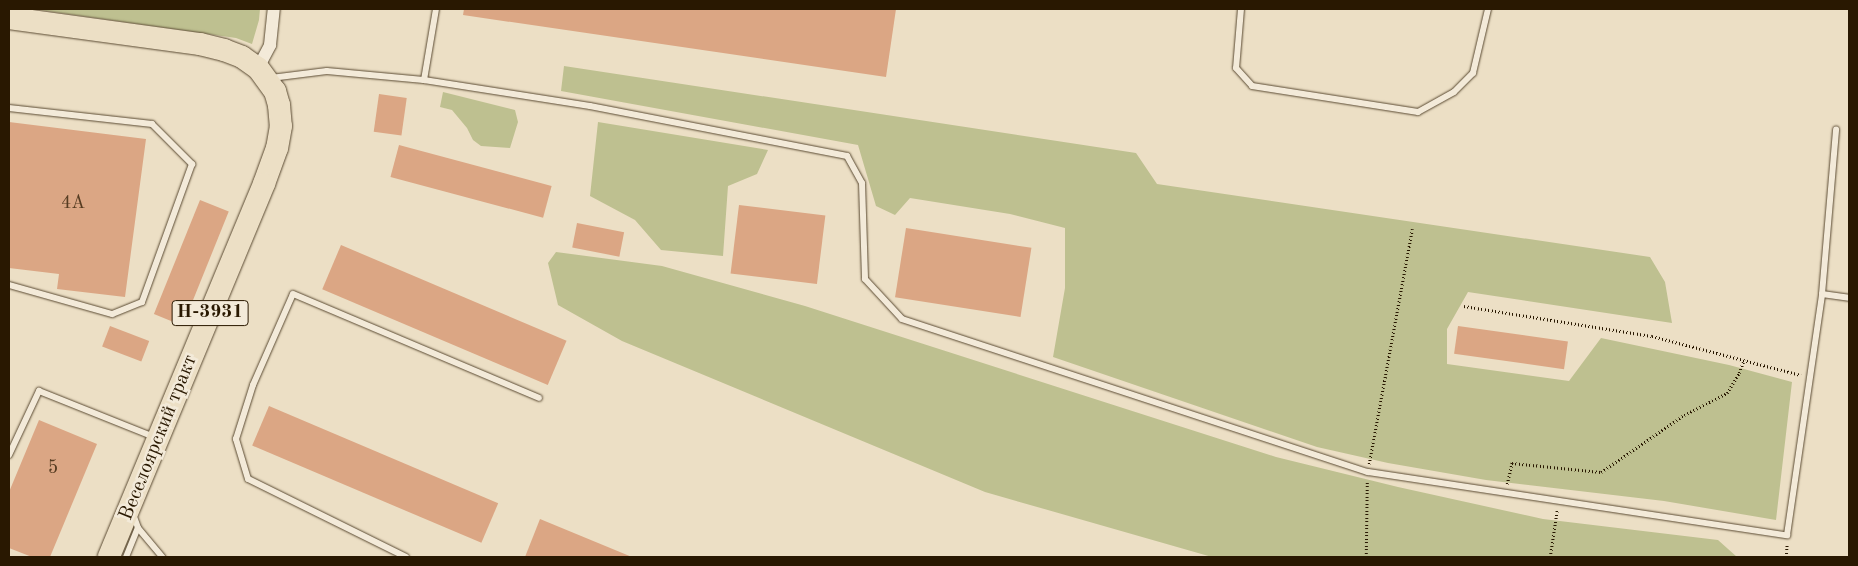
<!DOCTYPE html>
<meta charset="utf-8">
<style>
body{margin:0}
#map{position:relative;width:1858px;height:566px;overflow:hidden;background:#ecdfc5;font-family:"Old Standard TT",serif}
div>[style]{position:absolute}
.green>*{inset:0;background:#bec090}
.building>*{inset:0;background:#dba684;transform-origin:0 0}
.path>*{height:2.5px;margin-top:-1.25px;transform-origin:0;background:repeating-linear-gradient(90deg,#291801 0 1px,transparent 0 3.5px)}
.roads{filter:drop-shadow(0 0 1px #5a4a32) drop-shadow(0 0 1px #5a4a32)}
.lane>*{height:6px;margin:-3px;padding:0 3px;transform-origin:3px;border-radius:3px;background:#f3ead9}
.street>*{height:12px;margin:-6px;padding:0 6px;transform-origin:6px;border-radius:6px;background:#f3ead9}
.highway>*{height:22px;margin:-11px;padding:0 11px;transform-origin:11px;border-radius:11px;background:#ecdfc5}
span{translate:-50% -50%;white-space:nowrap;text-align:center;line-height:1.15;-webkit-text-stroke:5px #f3ead9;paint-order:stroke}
.number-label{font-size:18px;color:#563c22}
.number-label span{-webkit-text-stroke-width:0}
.shield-label span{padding:1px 4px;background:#f3ead9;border:1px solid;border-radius:4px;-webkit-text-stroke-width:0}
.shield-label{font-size:19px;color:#291801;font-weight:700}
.street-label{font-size:20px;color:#291801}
.frame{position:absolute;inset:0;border:10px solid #291801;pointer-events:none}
</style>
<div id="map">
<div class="green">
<div style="clip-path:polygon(33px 9px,260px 9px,259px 20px,252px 44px,236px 38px)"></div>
<div style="clip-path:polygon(564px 66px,1136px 153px,1157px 184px,1650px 257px,1665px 282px,1672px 323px,1468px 292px,1447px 329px,1447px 364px,1569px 381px,1601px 338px,1729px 365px,1792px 382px,1776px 520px,1664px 501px,1486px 480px,1388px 463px,1317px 447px,1053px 357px,1065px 288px,1065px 228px,1010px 214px,910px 198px,895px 215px,876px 206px,858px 145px,561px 91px)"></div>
<div style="clip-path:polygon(443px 92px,515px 110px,518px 122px,510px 148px,481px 146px,473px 140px,467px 128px,452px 110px,440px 107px)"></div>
<div style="clip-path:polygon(598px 122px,768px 150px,757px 174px,728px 186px,723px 256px,661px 250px,635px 220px,590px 196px)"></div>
<div style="clip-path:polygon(556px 252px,662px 266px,805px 306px,1276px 457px,1398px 487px,1543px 519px,1718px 540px,1737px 557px,1212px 557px,985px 492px,622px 341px,558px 305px,548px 263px)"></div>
</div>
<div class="building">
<div style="clip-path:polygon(464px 9px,896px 9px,886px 77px,463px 15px)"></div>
<div style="left:379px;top:94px;width:28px;height:38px;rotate:8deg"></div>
<div style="clip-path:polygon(9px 122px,146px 139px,125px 297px,57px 289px,59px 274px,9px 268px)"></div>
<div style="left:399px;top:145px;width:158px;height:33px;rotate:15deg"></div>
<div style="left:200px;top:200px;width:31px;height:123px;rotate:22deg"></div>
<div style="left:739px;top:205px;width:87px;height:69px;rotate:7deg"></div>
<div style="left:577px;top:223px;width:48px;height:25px;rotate:11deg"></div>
<div style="left:906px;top:228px;width:127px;height:70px;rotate:9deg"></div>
<div style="left:341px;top:245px;width:245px;height:48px;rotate:23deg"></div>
<div style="left:110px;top:326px;width:42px;height:22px;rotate:21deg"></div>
<div style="left:1458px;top:326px;width:111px;height:28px;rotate:8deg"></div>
<div style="left:269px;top:406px;width:249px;height:43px;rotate:23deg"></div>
<div style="clip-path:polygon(39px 420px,97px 444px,50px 557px,32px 557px,9px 548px,9px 492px)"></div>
<div style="clip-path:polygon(540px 519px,632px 557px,525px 557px)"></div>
</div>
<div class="path">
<div style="left:1464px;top:306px;width:190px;rotate:9.1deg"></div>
<div style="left:1652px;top:336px;width:154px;rotate:14.7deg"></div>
<div style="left:1369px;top:464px;width:239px;rotate:-79.6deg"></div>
<div style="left:1507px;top:484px;width:22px;rotate:-77deg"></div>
<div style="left:1512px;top:463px;width:89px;rotate:5.8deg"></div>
<div style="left:1601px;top:472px;width:101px;rotate:-34.5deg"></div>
<div style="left:1684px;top:415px;width:48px;rotate:-27.1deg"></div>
<div style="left:1727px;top:393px;width:23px;rotate:-59deg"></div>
<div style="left:1739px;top:373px;width:14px;rotate:-69deg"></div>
<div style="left:1366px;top:557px;width:76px;rotate:-89.2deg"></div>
<div style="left:1550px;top:557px;width:48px;rotate:-81.5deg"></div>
<div style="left:1786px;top:557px;width:13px;rotate:-86deg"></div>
</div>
<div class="roads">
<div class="lane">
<div style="left:1241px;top:9px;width:59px;rotate:94.8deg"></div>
<div style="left:1236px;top:68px;width:24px;rotate:48deg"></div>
<div style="left:1252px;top:86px;width:168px;rotate:8.9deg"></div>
<div style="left:1418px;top:112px;width:41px;rotate:-29.1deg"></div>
<div style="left:1454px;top:92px;width:27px;rotate:-45deg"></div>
<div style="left:1473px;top:73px;width:66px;rotate:-76.8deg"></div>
<div style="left:271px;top:78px;width:56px;rotate:-7.1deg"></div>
<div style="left:327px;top:71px;width:97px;rotate:5.3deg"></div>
<div style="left:424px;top:80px;width:168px;rotate:8.9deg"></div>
<div style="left:590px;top:106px;width:262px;rotate:11deg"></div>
<div style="left:847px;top:156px;width:31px;rotate:61deg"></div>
<div style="left:862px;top:183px;width:96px;rotate:88.2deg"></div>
<div style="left:865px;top:279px;width:54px;rotate:47.2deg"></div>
<div style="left:902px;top:319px;width:490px;rotate:18.2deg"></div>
<div style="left:1368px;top:472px;width:424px;rotate:8.6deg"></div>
<div style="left:1787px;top:535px;width:244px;rotate:-81.7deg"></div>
<div style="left:1822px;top:294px;width:165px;rotate:-85.1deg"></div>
<div style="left:424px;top:80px;width:72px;rotate:-80.4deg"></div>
<div style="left:9px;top:108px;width:144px;rotate:6.4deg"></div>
<div style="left:152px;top:124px;width:57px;rotate:45deg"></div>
<div style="left:192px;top:164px;width:147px;rotate:109.9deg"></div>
<div style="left:142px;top:302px;width:32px;rotate:158deg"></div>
<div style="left:112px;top:314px;width:107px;rotate:-164.3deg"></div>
<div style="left:1822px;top:294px;width:27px;rotate:8deg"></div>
<div style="left:9px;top:455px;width:71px;rotate:-64.9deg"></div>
<div style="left:39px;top:391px;width:124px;rotate:21.8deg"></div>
<div style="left:133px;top:514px;width:15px;rotate:70deg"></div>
<div style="left:138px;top:528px;width:38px;rotate:50deg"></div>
<div style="left:126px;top:557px;width:31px;rotate:-68deg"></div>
<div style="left:406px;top:557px;width:176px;rotate:-153.7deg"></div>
<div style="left:248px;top:479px;width:42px;rotate:-106.7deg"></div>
<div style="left:236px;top:439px;width:57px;rotate:-72.5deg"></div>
<div style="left:253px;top:385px;width:99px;rotate:-66.3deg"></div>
<div style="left:293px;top:294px;width:267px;rotate:22.9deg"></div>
</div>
<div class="street">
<div style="left:258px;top:68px;width:26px;rotate:-62deg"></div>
<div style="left:270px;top:45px;width:36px;rotate:-84deg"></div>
</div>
<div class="highway">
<div style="left:9px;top:18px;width:193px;rotate:7.8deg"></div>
<div style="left:200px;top:44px;width:25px;rotate:14deg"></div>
<div style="left:224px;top:50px;width:19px;rotate:21deg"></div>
<div style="left:242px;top:57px;width:19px;rotate:35deg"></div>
<div style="left:258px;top:68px;width:29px;rotate:54deg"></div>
<div style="left:275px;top:91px;width:15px;rotate:74deg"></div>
<div style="left:279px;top:105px;width:21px;rotate:85deg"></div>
<div style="left:281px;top:126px;width:22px;rotate:100deg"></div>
<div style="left:277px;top:148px;width:38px;rotate:110deg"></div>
<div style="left:264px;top:184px;width:404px;rotate:112.6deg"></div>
</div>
</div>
<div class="number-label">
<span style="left:73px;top:203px">4А</span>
<span style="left:53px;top:468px">5</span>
</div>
<div class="shield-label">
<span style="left:210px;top:313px">Н-3931</span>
</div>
<div class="street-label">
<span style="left:159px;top:438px;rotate:-68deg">Веселоярский тракт</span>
</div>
<div class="frame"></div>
</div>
